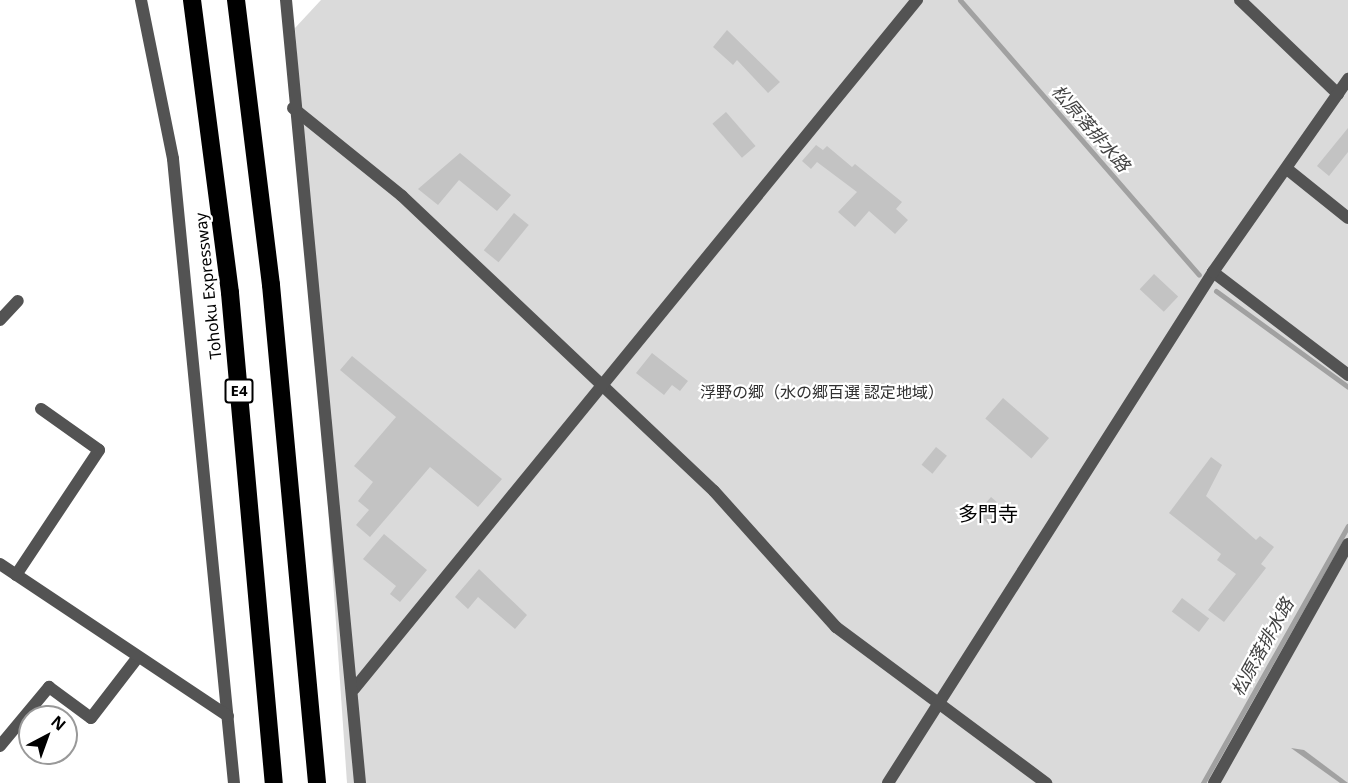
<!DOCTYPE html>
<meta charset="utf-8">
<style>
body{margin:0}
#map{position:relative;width:1348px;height:783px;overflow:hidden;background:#fff;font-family:"Noto Sans","Noto Sans JP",sans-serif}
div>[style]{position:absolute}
.green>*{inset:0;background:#dadada}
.water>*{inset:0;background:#a1a1a1}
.stream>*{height:5px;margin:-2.5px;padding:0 2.5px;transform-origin:2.5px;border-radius:2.5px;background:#a1a1a1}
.building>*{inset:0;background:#c3c3c3;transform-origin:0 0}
.minor>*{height:12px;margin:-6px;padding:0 6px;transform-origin:6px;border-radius:6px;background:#535353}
.tertiary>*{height:12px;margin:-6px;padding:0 6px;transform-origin:6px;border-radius:6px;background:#535353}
.motorway>*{height:18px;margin:-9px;padding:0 9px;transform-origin:9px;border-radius:9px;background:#000}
span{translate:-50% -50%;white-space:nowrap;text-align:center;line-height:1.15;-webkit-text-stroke:4.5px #fff;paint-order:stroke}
.shield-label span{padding:2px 4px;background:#fff;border:2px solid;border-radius:4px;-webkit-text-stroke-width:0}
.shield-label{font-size:15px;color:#000;font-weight:700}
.street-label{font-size:16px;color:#000}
.park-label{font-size:16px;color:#313131}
.water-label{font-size:18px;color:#424242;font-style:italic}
.quarter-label{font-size:20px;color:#000}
.north{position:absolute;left:18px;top:705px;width:60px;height:60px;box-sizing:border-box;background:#fff;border:2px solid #999;border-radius:50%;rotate:41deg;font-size:16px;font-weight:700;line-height:24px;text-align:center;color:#000}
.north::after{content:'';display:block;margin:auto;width:21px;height:27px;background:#000;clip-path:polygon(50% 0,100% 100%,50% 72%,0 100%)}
</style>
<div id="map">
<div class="green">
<div style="clip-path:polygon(321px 0,1348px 0,1348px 783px,347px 783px,295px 28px)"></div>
</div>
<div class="water">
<div style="clip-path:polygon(1291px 748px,1304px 750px,1348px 783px,1340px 783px)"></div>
</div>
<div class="stream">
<div style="left:960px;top:0;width:364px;rotate:49deg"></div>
<div style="left:1216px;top:291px;width:163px;rotate:36deg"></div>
<div style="left:1203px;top:783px;width:295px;rotate:-60.6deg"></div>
</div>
<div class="building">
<div style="clip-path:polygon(727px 30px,780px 82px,768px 93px,737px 60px,733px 65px,713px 47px)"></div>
<div style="left:726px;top:112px;width:45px;height:18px;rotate:49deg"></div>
<div style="clip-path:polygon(1348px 128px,1348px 152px,1329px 176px,1317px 166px)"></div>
<div style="clip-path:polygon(816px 145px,823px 150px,827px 146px,852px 167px,855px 164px,902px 202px,896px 209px,908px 220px,895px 234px,869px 211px,855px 227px,838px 212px,857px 192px,817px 162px,811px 169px,802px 161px)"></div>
<div style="clip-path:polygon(460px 153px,511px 195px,497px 211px,459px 180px,438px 205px,418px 189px)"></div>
<div style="left:514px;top:213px;width:19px;height:48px;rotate:39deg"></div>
<div style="left:1154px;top:274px;width:33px;height:21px;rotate:43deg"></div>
<div style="clip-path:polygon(652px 353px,688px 381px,680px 391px,672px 385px,664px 395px,636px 373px)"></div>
<div style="clip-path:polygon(352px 356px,502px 479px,478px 507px,430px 467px,370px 537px,356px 525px,369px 510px,358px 501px,373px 482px,354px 466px,396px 417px,340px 370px)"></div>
<div style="left:1003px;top:398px;width:61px;height:27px;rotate:41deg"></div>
<div style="left:936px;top:447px;width:14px;height:23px;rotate:39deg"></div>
<div style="clip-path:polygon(1211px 457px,1222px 465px,1206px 496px,1256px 540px,1260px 536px,1274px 547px,1261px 564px,1266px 568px,1224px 622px,1208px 610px,1236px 574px,1217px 560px,1221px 554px,1169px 513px)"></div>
<div style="left:991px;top:497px;width:18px;height:22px;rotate:41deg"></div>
<div style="clip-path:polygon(384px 534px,427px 570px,400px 602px,390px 594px,396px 586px,363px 559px)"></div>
<div style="clip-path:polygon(479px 569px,527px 615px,515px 629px,478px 597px,468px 609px,455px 597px)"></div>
<div style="left:1182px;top:598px;width:34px;height:17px;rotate:37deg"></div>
</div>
<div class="minor">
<div style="left:1240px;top:0;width:136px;rotate:43.8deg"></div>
<div style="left:293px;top:108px;width:140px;rotate:38.9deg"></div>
<div style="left:402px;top:196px;width:429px;rotate:43.4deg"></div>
<div style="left:714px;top:491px;width:183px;rotate:48.1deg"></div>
<div style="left:836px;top:627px;width:262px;rotate:36.6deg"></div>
<div style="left:1287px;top:169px;width:78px;rotate:38.8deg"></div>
<div style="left:1213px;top:272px;width:170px;rotate:37.3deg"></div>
<div style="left:0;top:320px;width:26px;rotate:-47deg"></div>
<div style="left:16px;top:575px;width:150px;rotate:-56.4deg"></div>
<div style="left:99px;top:450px;width:71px;rotate:-144.7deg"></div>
<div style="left:354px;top:689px;width:890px;rotate:-50.75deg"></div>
<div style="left:0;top:746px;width:77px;rotate:-50.3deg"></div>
<div style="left:49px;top:687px;width:52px;rotate:36.4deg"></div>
<div style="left:91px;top:718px;width:77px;rotate:-52.4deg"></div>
<div style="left:888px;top:783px;width:606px;rotate:-57.54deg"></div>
<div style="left:1213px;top:272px;width:236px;rotate:-55deg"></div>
<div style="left:1214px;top:783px;width:274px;rotate:-60.7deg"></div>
</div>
<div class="tertiary">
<div style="left:141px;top:0;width:162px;rotate:78.6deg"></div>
<div style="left:173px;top:159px;width:627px;rotate:84.42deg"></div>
<div style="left:286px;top:0;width:786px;rotate:84.6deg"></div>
<div style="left:0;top:564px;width:274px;rotate:33.7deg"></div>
</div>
<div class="motorway">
<div style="left:192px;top:0;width:295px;rotate:82.6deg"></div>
<div style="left:230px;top:293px;width:492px;rotate:84.9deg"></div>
<div style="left:236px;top:0;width:287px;rotate:83deg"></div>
<div style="left:271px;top:285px;width:500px;rotate:84.72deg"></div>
</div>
<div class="shield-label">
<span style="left:239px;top:391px">E4</span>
</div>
<div class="street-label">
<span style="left:208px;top:286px;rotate:-96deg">Tohoku Expressway</span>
</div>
<div class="park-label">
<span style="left:822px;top:392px">浮野の郷（水の郷百選 認定地域）</span>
</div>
<div class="water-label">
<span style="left:1091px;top:128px;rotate:49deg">松原落排水路</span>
<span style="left:1262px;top:647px;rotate:-61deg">松原落排水路</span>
</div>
<div class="quarter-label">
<span style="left:988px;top:513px">多門寺</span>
</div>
<div class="north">N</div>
</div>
